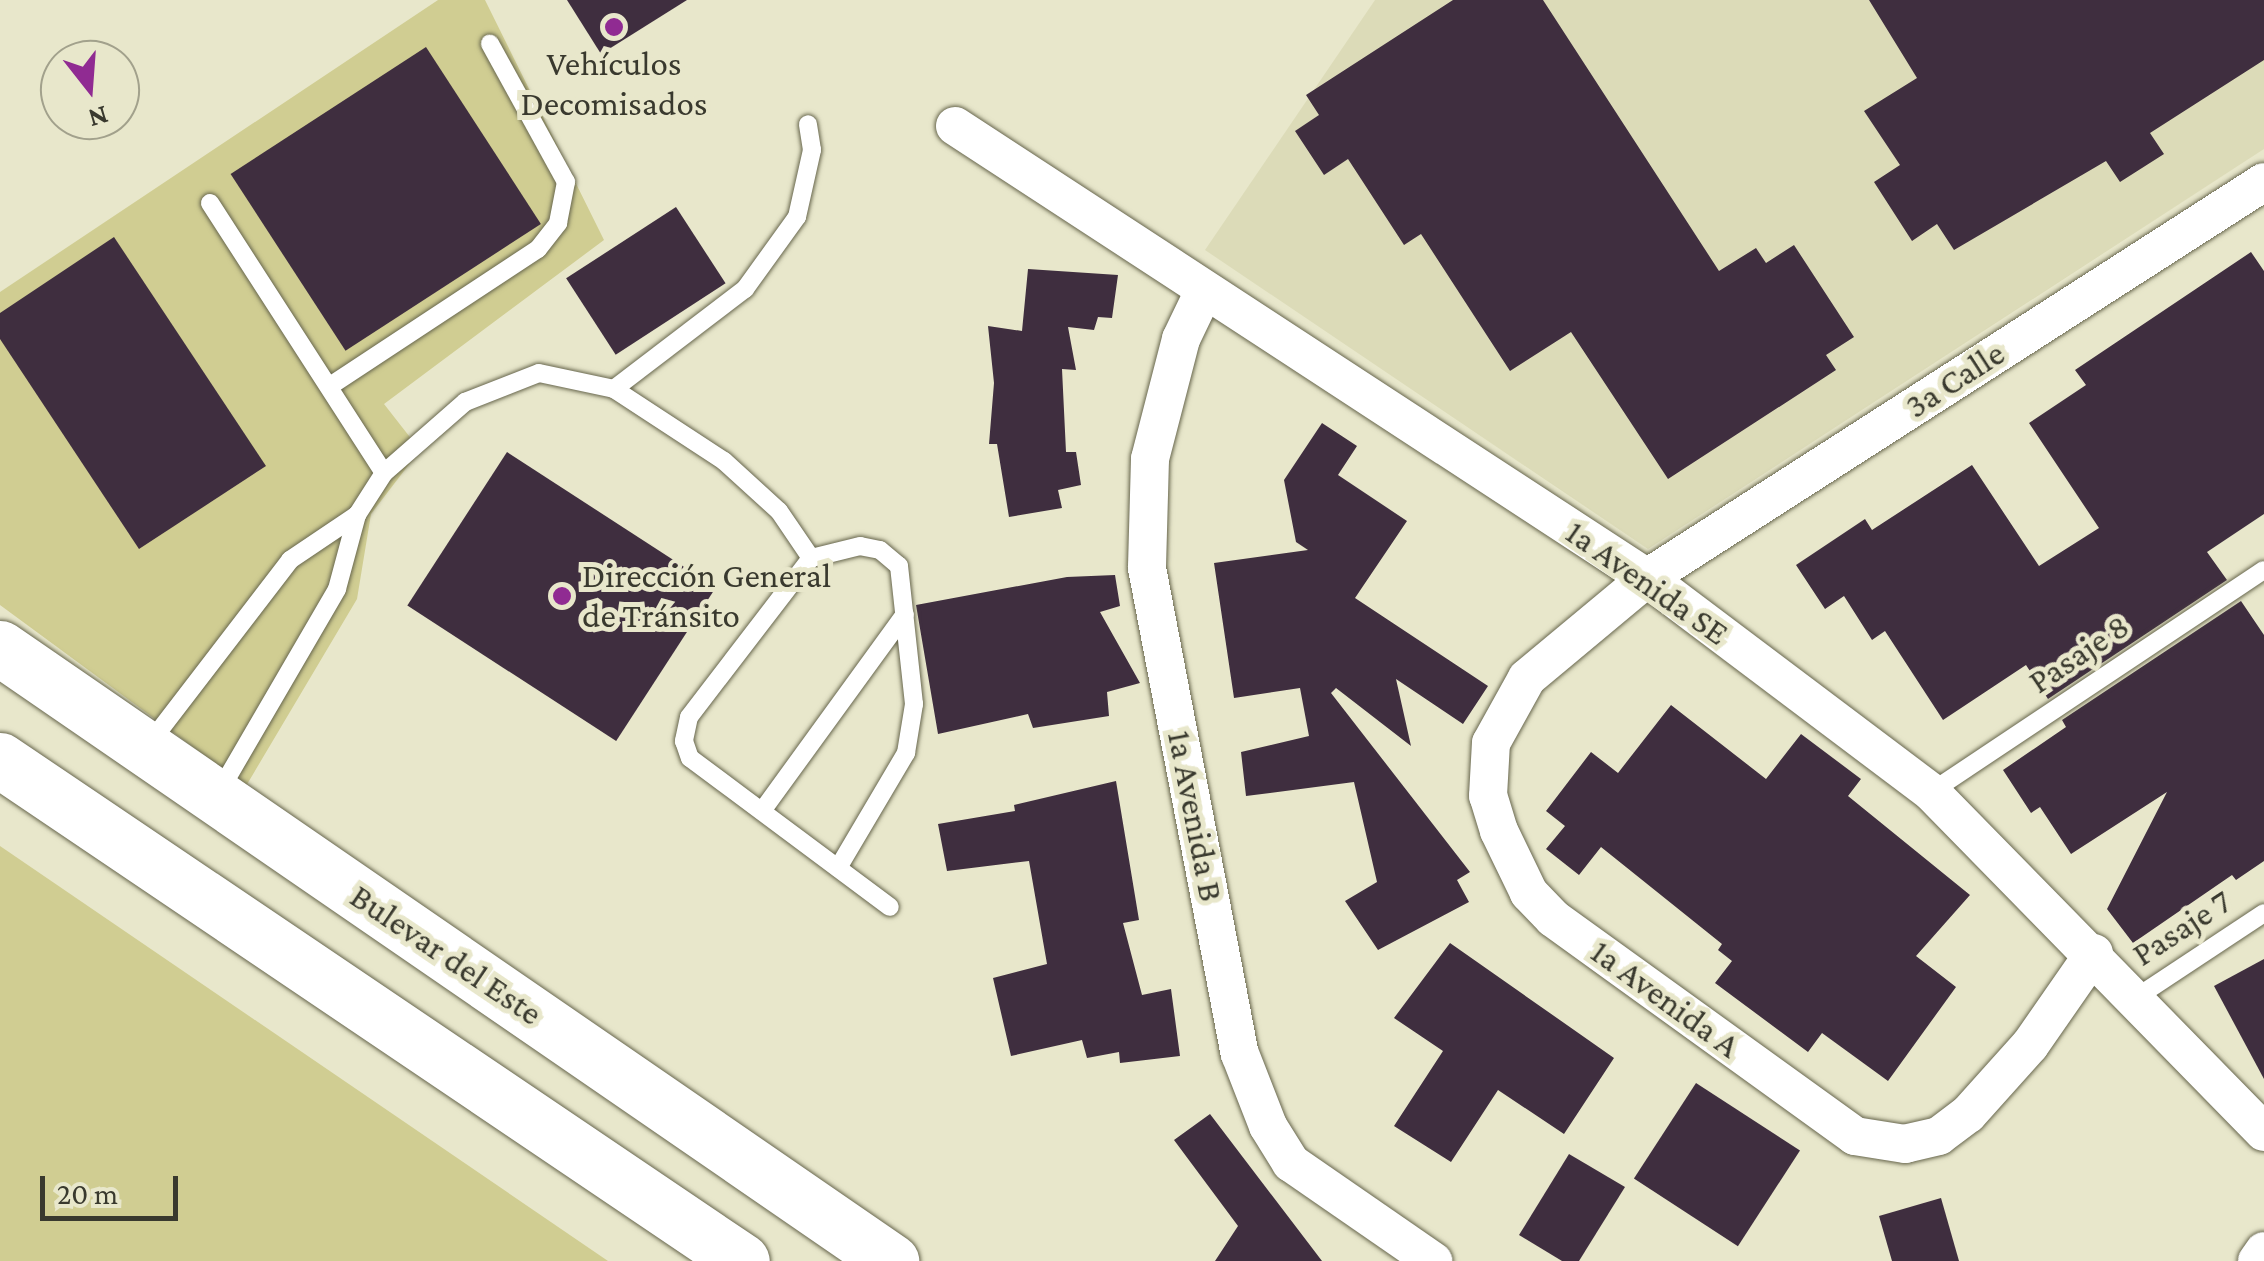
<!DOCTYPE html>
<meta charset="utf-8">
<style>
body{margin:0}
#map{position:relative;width:2264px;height:1261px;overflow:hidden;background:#e8e7cb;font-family:"Crimson Pro",serif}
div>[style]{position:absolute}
.built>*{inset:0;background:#dcdbb8}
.green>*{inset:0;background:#d0cd92}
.building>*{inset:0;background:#3f2e3f;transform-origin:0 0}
.roads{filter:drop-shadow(0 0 2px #67664d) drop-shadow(0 0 2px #67664d)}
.lane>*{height:18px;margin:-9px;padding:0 9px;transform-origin:9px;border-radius:9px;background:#fff}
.street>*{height:38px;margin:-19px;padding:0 19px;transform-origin:19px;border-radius:19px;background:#fff}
.highway>*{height:55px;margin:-27.5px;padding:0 27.5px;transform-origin:27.5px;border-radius:27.5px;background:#fff}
.dots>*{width:28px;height:28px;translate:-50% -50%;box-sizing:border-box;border:5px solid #e8e7cb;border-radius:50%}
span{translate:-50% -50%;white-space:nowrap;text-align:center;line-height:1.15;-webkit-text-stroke:10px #e8e7cb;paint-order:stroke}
.poi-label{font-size:35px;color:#39392e}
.left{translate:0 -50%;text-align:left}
.street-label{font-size:35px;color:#39392e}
.north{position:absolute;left:40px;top:40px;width:100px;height:100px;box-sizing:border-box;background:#e8e7cb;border:2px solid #a2a18c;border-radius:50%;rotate:163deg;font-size:28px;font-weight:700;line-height:40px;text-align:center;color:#39392e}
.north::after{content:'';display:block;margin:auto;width:35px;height:45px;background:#902b92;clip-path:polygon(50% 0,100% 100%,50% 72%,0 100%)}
.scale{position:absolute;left:40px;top:1176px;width:138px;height:45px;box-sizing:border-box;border:5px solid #39392e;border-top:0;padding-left:12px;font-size:30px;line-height:35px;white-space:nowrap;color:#39392e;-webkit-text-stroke:8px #e8e7cb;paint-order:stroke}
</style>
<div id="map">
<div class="built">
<div style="clip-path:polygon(1375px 0,2264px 0,2264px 149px,1648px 549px,1205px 250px)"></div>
</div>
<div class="green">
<div style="clip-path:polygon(438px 0,485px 0,604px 240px,384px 404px,420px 450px,371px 514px,357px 599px,246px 786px,0 605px,0 292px)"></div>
<div style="clip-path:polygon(0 846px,608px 1261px,0 1261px)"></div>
</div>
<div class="building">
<div style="clip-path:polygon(567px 0,687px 0,601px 54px)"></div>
<div style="clip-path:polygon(1453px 0,1543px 0,1719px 271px,1756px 248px,1766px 263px,1794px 245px,1854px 337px,1826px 355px,1836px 370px,1668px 479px,1571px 332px,1510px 371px,1421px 234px,1404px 245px,1348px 159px,1324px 175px,1295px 131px,1319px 115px,1306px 95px)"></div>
<div style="clip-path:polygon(1869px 0,2264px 0,2264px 60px,2150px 133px,2164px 154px,2120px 182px,2106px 161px,1954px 250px,1937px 224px,1912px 241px,1874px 182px,1900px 165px,1864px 111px,1917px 78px)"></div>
<div style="left:426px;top:47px;width:211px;height:233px;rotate:57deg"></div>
<div style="left:676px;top:207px;width:91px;height:131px;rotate:57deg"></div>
<div style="clip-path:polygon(114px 237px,266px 466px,139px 549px,0 339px,0 313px)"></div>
<div style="clip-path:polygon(2251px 252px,2264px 271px,2264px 514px,2207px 552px,2227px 580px,2048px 699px,2026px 665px,1943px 720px,1885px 631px,1872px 640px,1844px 596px,1825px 609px,1796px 565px,1865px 519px,1872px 530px,1972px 465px,2039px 566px,2099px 528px,2029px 423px,2086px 385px,2075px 370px)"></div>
<div style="clip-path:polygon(1028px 269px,1118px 275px,1112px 318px,1098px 317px,1094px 330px,1068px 327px,1076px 370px,1062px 369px,1066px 452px,1076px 452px,1081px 485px,1058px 490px,1062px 508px,1009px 517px,997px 444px,989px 444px,994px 383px,988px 326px,1022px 331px)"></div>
<div style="clip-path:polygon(1322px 423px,1357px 446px,1338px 475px,1407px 521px,1355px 598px,1488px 686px,1463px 724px,1396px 679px,1411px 746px,1336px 688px,1331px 693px,1470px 872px,1457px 880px,1469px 902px,1378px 950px,1345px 901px,1377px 882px,1354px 782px,1246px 796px,1241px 752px,1309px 736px,1300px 688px,1234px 698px,1214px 563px,1308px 550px,1296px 542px,1284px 480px)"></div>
<div style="left:507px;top:452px;width:249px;height:183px;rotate:33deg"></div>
<div style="clip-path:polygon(1115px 575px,1120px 606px,1100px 612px,1140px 683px,1107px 692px,1109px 716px,1033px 728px,1028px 714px,938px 734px,916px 605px,1067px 577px)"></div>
<div style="clip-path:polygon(2241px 601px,2264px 635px,2264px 861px,2236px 880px,2232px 875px,2133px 943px,2107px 909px,2167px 792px,2071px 854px,2040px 807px,2031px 813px,2003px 770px,2066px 727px,2062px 720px)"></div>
<div style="clip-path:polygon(1671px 705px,1766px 779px,1801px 734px,1861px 779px,1848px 796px,1970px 895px,1916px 956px,1956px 987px,1888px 1081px,1822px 1033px,1808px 1052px,1715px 983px,1732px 961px,1718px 950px,1722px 944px,1601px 847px,1579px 875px,1546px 849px,1565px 826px,1546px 811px,1591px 752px,1618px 773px)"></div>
<div style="clip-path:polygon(1116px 781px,1139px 920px,1123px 923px,1142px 995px,1171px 989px,1180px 1056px,1120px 1063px,1119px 1052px,1087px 1058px,1082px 1040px,1011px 1056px,993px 978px,1047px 964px,1029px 861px,947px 871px,938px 824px,1015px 811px,1014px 805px)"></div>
<div style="clip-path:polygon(1450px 943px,1614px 1058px,1564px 1134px,1498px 1090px,1451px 1162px,1394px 1126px,1443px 1051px,1394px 1018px)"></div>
<div style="clip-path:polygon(2264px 959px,2264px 1079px,2214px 986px)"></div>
<div style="left:1696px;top:1083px;width:124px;height:114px;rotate:33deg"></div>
<div style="clip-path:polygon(1210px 1114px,1322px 1261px,1215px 1261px,1238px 1226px,1174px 1140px)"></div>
<div style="clip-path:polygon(1569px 1154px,1625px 1187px,1579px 1261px,1562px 1261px,1519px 1235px)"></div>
<div style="clip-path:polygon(1941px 1198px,1959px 1261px,1892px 1261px,1879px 1216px)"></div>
</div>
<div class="roads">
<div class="lane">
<div style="left:210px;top:203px;width:321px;rotate:57.2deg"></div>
<div style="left:330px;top:386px;width:249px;rotate:-33.4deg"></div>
<div style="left:538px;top:249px;width:33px;rotate:-52deg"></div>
<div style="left:558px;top:223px;width:42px;rotate:-79deg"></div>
<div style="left:566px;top:182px;width:158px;rotate:-118.8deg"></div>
<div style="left:614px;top:389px;width:165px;rotate:-37.4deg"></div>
<div style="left:745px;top:289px;width:89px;rotate:-54.2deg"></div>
<div style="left:797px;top:217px;width:69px;rotate:-77.4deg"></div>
<div style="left:812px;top:150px;width:26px;rotate:-99deg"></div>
<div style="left:149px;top:744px;width:232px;rotate:-52.5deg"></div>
<div style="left:290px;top:560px;width:81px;rotate:-33.9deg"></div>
<div style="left:219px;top:792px;width:235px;rotate:-59.8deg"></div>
<div style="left:337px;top:589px;width:77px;rotate:-74.9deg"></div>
<div style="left:357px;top:515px;width:50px;rotate:-57.3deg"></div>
<div style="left:384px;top:473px;width:108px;rotate:-41.2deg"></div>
<div style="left:465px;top:402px;width:79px;rotate:-21.4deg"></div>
<div style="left:539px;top:373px;width:77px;rotate:12deg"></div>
<div style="left:614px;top:389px;width:131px;rotate:33.2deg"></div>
<div style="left:724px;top:461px;width:74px;rotate:42.3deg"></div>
<div style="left:779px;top:511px;width:57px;rotate:55.8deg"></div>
<div style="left:1931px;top:792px;width:400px;rotate:-33.7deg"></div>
<div style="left:762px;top:811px;width:243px;rotate:-54deg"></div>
<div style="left:838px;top:868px;width:134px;rotate:-59.4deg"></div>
<div style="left:906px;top:753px;width:50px;rotate:-80.7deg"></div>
<div style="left:914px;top:704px;width:139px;rotate:-96.2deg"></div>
<div style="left:899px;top:566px;width:25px;rotate:-140deg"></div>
<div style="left:880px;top:550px;width:20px;rotate:-169deg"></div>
<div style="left:860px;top:546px;width:50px;rotate:166.2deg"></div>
<div style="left:811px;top:558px;width:200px;rotate:127.5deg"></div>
<div style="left:689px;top:717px;width:25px;rotate:102deg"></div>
<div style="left:684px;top:741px;width:18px;rotate:71deg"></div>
<div style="left:690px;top:758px;width:249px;rotate:36.7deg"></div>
<div style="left:2137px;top:997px;width:152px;rotate:-33.5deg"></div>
</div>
<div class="street">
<div style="left:955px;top:126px;width:827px;rotate:33.15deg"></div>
<div style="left:1647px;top:578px;width:356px;rotate:37deg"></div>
<div style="left:1931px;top:792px;width:476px;rotate:45.6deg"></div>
<div style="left:1203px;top:293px;width:51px;rotate:115.6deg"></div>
<div style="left:1181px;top:339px;width:124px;rotate:104.5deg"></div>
<div style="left:1150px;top:459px;width:109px;rotate:91.6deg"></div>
<div style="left:1147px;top:568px;width:495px;rotate:79.2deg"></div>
<div style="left:1240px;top:1054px;width:77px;rotate:68.7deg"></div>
<div style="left:1268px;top:1126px;width:44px;rotate:58.1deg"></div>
<div style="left:1291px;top:1163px;width:173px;rotate:34.6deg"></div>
<div style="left:2094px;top:953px;width:112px;rotate:124.8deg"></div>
<div style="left:2030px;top:1045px;width:93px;rotate:131.9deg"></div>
<div style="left:1968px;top:1114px;width:36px;rotate:143deg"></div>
<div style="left:1939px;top:1136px;width:35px;rotate:167deg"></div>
<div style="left:1905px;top:1144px;width:51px;rotate:-170.9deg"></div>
<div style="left:1855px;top:1136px;width:372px;rotate:-144.2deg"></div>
<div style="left:1553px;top:918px;width:35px;rotate:-134deg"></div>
<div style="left:1529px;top:893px;width:69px;rotate:-115.8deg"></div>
<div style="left:1499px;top:831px;width:37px;rotate:-107deg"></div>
<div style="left:1488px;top:796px;width:53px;rotate:-86.8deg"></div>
<div style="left:1491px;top:743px;width:74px;rotate:-61deg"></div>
<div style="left:1527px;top:678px;width:156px;rotate:-39.8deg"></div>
<div style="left:1647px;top:578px;width:733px;rotate:-32.69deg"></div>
<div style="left:2257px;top:1261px;width:12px;rotate:-55deg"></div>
</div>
<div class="highway">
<div style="left:0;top:648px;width:1082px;rotate:34.53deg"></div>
<div style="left:0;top:760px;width:895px;rotate:34.03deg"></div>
</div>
</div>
<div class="dots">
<div style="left:614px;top:27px;background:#902b92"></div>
<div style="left:562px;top:596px;background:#902b92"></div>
</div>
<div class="poi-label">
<span style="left:614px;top:84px">Vehículos<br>Decomisados</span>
<span class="left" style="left:582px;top:596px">Dirección General<br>de Tránsito</span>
</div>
<div class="street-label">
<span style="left:1955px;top:380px;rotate:-33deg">3a Calle</span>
<span style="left:1647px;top:583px;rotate:35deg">1a Avenida SE</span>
<span style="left:2079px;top:654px;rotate:-34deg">Pasaje 8</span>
<span style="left:1195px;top:816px;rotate:79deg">1a Avenida B</span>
<span style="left:2182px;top:928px;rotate:-33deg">Pasaje 7</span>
<span style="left:446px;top:955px;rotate:34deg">Bulevar del Este</span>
<span style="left:1665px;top:999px;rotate:36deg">1a Avenida A</span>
</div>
<div class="north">N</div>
<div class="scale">20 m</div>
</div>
